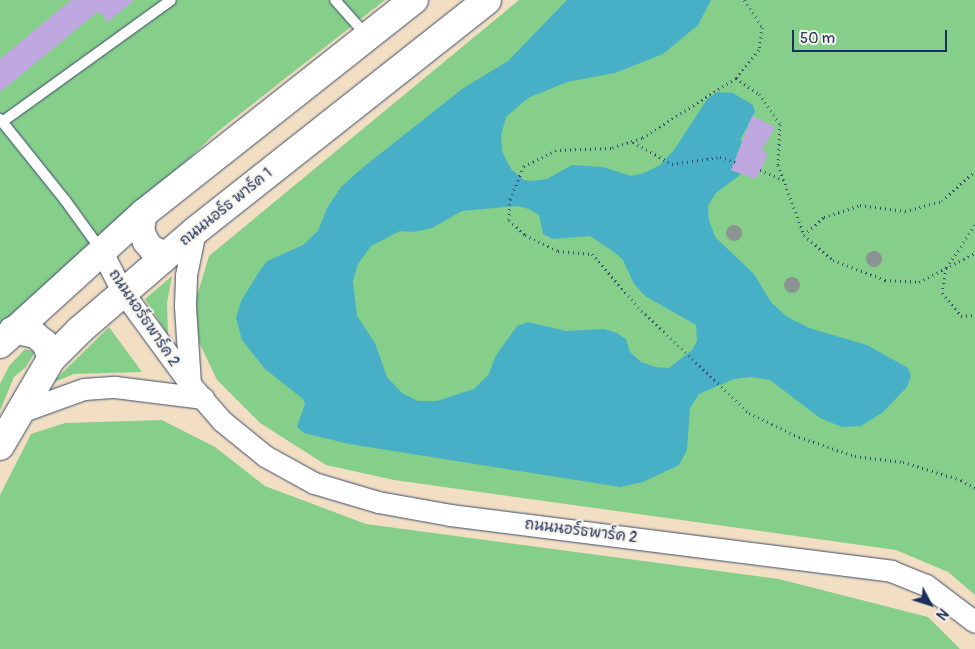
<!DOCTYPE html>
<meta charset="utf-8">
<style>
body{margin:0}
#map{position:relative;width:975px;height:649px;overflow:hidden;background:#f2dfc3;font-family:Pangolin,"Playpen Sans Thai",sans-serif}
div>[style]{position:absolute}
.green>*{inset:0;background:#86cf8b}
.water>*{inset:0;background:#47b0c6}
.building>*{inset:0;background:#bfa7df}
.path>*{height:3px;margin-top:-1.5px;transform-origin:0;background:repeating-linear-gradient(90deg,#3b496d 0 1px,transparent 0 5px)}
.roads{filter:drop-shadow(0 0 1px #3b496d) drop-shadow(0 0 1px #3b496d)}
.service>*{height:10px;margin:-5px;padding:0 5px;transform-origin:5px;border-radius:5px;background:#fff}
.minor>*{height:21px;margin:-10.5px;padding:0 10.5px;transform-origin:10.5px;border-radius:10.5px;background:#fff}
.tertiary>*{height:26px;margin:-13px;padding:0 13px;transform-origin:13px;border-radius:13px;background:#fff}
.secondary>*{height:28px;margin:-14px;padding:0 14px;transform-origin:14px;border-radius:14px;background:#fff}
.trees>*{width:16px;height:16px;margin:-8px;border-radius:50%;background:#8b9492}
span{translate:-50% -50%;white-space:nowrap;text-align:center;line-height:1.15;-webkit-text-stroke:4px #f7f3e8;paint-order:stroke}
.street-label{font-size:15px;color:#1b2f5e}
.north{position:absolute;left:905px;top:579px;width:50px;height:50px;-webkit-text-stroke:4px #f7f3e8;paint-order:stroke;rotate:130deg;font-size:14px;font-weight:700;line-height:20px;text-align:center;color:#1b2f5e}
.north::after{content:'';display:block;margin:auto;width:18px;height:22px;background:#1b2f5e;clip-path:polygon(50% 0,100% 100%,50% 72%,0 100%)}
.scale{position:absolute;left:792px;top:30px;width:155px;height:22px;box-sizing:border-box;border:2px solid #1b2f5e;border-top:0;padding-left:6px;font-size:15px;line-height:18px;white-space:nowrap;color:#1b2f5e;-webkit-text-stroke:4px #f7f3e8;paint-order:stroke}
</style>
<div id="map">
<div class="green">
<div style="clip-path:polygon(0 0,385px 0,216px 133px,0 338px)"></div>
<div style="clip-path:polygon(519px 0,975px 0,975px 595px,948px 572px,896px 550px,394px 480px,326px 465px,260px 423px,217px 380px,199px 342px,196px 299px,209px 256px)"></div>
<div style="clip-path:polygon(172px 276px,167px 303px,168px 335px,145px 299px)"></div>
<div style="clip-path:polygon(109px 327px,142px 372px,74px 374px,52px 383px)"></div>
<div style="clip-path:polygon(25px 349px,35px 352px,26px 367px,14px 377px,0 411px,0 384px,9px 366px)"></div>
<div style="clip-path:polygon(162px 420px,215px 447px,265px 486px,366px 524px,779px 579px,928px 617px,960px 649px,0 649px,0 495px,31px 434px,65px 423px)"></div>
</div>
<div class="water">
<div style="clip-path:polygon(evenodd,567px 0,711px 0,698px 25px,663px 54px,615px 73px,567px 82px,528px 98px,506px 117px,501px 135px,502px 151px,511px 169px,524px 180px,530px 181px,547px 179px,572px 165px,603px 167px,631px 176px,644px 173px,660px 165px,674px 150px,708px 98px,718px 92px,733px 93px,753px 105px,755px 112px,740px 140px,744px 142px,731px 170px,741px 174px,715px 194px,708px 206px,709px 221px,716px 238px,754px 274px,771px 302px,786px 316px,809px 328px,867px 345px,908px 368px,911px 376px,907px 387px,882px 413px,861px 426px,842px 427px,820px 418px,770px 380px,751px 377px,734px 379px,699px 394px,690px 408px,687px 450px,679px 465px,643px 482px,620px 487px,349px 444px,304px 433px,297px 427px,305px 404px,303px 399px,265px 369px,242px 340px,236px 318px,241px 301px,259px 272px,267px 261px,303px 245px,318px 231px,327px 208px,341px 187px,361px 169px,462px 89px,508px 61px,567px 0,516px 206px,529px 209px,539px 215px,543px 234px,553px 239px,590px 236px,614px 252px,623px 260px,634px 284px,645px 296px,696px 325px,697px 341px,692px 350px,669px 368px,656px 367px,641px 362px,630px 352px,626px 339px,617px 333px,604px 329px,566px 331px,528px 322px,517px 326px,495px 357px,489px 374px,474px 389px,437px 401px,418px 401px,402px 393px,387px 377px,375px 343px,357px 316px,353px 281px,358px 264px,371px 246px,400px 231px,413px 232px,432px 228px,462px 211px,516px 206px)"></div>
</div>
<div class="building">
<div style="clip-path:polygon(71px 0,134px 0,108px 22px,99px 11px,0 92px,0 59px)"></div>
<div style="clip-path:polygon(752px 116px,775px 127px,762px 150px,768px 155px,756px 179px,731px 170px)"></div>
</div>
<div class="path">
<div style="left:744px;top:0;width:32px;rotate:56deg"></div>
<div style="left:762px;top:27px;width:23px;rotate:97deg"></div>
<div style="left:759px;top:50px;width:36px;rotate:129deg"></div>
<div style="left:736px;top:78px;width:28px;rotate:35deg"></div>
<div style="left:759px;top:94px;width:37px;rotate:55deg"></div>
<div style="left:780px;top:124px;width:41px;rotate:92.8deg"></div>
<div style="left:778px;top:165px;width:75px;rotate:69.6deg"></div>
<div style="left:804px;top:235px;width:38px;rotate:41deg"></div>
<div style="left:833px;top:260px;width:56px;rotate:21deg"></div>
<div style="left:885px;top:280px;width:34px;rotate:3deg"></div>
<div style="left:919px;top:282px;width:63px;rotate:-27.4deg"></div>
<div style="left:736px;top:78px;width:112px;rotate:147.4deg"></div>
<div style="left:642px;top:138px;width:33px;rotate:162deg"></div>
<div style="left:611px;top:148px;width:55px;rotate:177.9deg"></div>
<div style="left:556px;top:150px;width:36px;rotate:153deg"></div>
<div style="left:524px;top:166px;width:36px;rotate:113deg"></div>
<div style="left:510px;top:199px;width:21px;rotate:93deg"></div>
<div style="left:509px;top:220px;width:22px;rotate:43deg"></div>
<div style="left:525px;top:235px;width:37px;rotate:26deg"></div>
<div style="left:558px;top:251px;width:34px;rotate:5deg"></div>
<div style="left:592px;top:254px;width:70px;rotate:49deg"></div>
<div style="left:638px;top:307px;width:153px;rotate:43.7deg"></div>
<div style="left:749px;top:413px;width:55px;rotate:25.6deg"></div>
<div style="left:799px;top:437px;width:59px;rotate:18.7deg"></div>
<div style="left:855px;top:456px;width:48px;rotate:7.1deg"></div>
<div style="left:903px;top:462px;width:61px;rotate:17.2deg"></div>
<div style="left:961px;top:480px;width:16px;rotate:30deg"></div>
<div style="left:633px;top:142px;width:45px;rotate:29.4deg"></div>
<div style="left:672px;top:164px;width:49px;rotate:-8.3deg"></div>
<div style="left:720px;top:157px;width:16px;rotate:18deg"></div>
<div style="left:760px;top:170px;width:25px;rotate:23deg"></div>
<div style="left:975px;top:225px;width:52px;rotate:124deg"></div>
<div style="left:946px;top:268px;width:25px;rotate:99deg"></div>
<div style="left:942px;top:293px;width:30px;rotate:50deg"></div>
<div style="left:961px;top:316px;width:14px;rotate:-4deg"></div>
<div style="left:804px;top:235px;width:27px;rotate:-42deg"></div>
<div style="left:824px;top:217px;width:38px;rotate:-18deg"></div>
<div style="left:860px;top:205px;width:45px;rotate:7.6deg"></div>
<div style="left:905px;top:211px;width:38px;rotate:-15deg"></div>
<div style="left:942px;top:201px;width:45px;rotate:-42.3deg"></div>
</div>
<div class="roads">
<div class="service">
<div style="left:335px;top:0;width:48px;rotate:48.4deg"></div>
<div style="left:0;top:119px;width:104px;rotate:51.3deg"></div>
<div style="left:65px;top:200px;width:62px;rotate:54.2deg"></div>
<div style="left:2px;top:122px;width:208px;rotate:-35.8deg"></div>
</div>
<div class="minor">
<div style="left:101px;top:250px;width:46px;rotate:62.9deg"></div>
<div style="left:122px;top:291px;width:115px;rotate:53.8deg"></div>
<div style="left:190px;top:384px;width:49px;rotate:49.1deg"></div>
<div style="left:222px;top:421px;width:55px;rotate:39.1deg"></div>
<div style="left:265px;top:456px;width:56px;rotate:28.9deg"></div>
<div style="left:314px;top:483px;width:67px;rotate:16.5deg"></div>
<div style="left:378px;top:502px;width:73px;rotate:10.2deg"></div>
<div style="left:450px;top:515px;width:445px;rotate:7.2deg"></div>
<div style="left:891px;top:571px;width:38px;rotate:22deg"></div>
<div style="left:926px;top:585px;width:61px;rotate:37.1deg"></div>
<div style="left:190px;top:384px;width:78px;rotate:-93.7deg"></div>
<div style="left:185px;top:306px;width:31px;rotate:-88deg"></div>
<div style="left:186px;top:275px;width:45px;rotate:-78.4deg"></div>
<div style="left:20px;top:412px;width:68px;rotate:-19.8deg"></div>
<div style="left:84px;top:389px;width:31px;rotate:-4deg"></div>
<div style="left:115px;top:387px;width:89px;rotate:7.1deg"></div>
</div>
<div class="tertiary">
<div style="left:144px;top:213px;width:17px;rotate:100deg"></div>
<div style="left:141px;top:230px;width:13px;rotate:67deg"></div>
<div style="left:146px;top:242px;width:9px;rotate:49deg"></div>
<div style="left:152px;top:249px;width:16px;rotate:22deg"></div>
<div style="left:12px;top:330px;width:24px;rotate:12deg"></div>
<div style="left:35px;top:335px;width:13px;rotate:39deg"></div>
<div style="left:45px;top:343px;width:17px;rotate:69deg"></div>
</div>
<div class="secondary">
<div style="left:0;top:344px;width:195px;rotate:-42.3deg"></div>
<div style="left:144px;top:213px;width:344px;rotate:-38.3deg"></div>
<div style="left:0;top:446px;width:101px;rotate:-59.6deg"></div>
<div style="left:51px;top:359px;width:41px;rotate:-45deg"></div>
<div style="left:80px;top:330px;width:152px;rotate:-40.7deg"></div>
<div style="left:195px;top:231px;width:372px;rotate:-38.3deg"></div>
</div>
</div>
<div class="trees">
<div style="left:734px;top:233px"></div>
<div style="left:874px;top:259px"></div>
<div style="left:792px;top:285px"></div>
</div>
<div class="street-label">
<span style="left:226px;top:207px;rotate:-39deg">ถนนนอร์ธ พาร์ค 1</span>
<span style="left:144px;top:318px;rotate:56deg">ถนนนอร์ธพาร์ค 2</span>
<span style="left:581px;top:531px;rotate:7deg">ถนนนอร์ธพาร์ค 2</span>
</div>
<div class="north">N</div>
<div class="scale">50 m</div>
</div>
